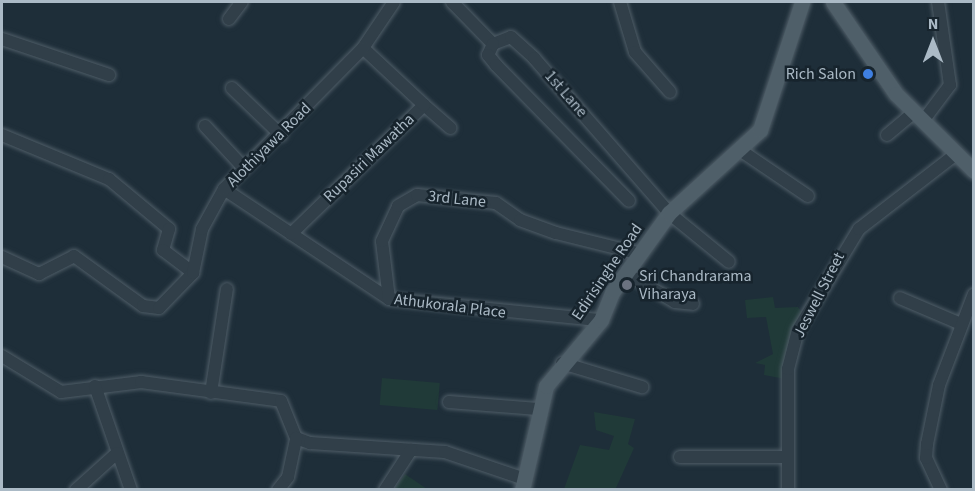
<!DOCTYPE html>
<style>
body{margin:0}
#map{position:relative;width:975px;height:491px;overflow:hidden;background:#1e2e39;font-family:"Source Sans 3",sans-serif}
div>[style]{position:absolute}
.green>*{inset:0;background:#203a38;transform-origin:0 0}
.roads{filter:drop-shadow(0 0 2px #4f5d67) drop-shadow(0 0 2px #4f5d67)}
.minor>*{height:12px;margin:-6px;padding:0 6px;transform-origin:6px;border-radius:6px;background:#313f49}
.major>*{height:15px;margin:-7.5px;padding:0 7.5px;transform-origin:7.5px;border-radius:7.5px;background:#4f5f69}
.dots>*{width:16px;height:16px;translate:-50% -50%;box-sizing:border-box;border:3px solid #17242d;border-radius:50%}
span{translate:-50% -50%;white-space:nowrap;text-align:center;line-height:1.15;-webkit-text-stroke:5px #17242d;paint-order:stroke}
.poi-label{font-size:16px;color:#abbac6}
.right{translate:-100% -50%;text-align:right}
.left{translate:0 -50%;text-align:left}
.street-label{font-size:16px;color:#abbac6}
.frame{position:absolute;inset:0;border:3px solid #abbac6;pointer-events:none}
.north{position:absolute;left:903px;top:12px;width:60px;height:60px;-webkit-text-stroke:4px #17242d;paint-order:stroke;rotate:0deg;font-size:16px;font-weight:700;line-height:24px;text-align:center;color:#abbac6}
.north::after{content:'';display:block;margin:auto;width:21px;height:27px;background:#abbac6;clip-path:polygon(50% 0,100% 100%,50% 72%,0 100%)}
</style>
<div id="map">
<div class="green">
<div style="clip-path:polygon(773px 297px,775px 308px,798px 307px,803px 314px,785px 379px,764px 375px,765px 365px,755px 363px,773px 354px,766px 317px,747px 318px,745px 300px)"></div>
<div style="left:382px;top:378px;width:58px;height:27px;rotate:5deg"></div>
<div style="clip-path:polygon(594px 412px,635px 419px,628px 444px,634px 448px,616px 488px,564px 489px,580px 445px,609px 450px,614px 436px,596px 430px)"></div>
<div style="clip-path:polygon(405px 474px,427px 489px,394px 489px)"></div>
</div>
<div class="roads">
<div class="minor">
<div style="left:452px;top:2px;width:59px;rotate:45.7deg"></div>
<div style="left:493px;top:44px;width:19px;rotate:-21deg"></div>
<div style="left:511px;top:37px;width:31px;rotate:42deg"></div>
<div style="left:534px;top:58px;width:206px;rotate:48.9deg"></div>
<div style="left:669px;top:213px;width:77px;rotate:39.2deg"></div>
<div style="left:620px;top:2px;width:52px;rotate:73.3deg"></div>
<div style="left:635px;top:52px;width:53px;rotate:48.8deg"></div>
<div style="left:229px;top:19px;width:21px;rotate:-53deg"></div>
<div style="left:2px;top:39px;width:113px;rotate:18.6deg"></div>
<div style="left:493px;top:44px;width:12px;rotate:114deg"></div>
<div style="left:488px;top:55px;width:13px;rotate:51deg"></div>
<div style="left:496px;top:65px;width:190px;rotate:45.6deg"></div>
<div style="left:232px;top:88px;width:68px;rotate:43.8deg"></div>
<div style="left:424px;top:105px;width:35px;rotate:41deg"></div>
<div style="left:923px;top:121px;width:45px;rotate:-53.1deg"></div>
<div style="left:950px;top:85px;width:84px;rotate:-98.2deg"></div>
<div style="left:205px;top:126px;width:56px;rotate:47.2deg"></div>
<div style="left:2px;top:135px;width:116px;rotate:22.4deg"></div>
<div style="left:109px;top:179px;width:78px;rotate:39.8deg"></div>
<div style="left:169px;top:229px;width:22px;rotate:106deg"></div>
<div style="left:163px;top:250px;width:38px;rotate:37deg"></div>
<div style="left:887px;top:135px;width:35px;rotate:-40deg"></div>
<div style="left:740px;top:150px;width:82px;rotate:34.1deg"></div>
<div style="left:224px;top:189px;width:198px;rotate:33.7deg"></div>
<div style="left:389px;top:299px;width:213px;rotate:5.7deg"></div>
<div style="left:291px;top:234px;width:185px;rotate:-44.1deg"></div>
<div style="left:424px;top:105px;width:83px;rotate:-136.9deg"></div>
<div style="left:363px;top:48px;width:55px;rotate:-56deg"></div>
<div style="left:2px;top:257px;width:41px;rotate:24.7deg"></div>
<div style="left:39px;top:274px;width:39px;rotate:-27deg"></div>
<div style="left:74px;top:256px;width:85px;rotate:35.9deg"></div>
<div style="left:143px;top:306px;width:16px;rotate:7deg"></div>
<div style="left:159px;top:308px;width:49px;rotate:-45.8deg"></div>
<div style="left:193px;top:273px;width:45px;rotate:-78.4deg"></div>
<div style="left:202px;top:229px;width:46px;rotate:-61.2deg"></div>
<div style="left:224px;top:189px;width:198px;rotate:-45.4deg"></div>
<div style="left:625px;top:273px;width:58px;rotate:30.1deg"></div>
<div style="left:675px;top:302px;width:18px;rotate:6deg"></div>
<div style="left:900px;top:298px;width:66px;rotate:23.1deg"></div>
<div style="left:389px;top:299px;width:58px;rotate:-96.9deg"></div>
<div style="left:382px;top:241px;width:38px;rotate:-65deg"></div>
<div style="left:398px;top:206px;width:22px;rotate:-30deg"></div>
<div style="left:417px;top:195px;width:79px;rotate:5.8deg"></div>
<div style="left:496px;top:203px;width:29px;rotate:35deg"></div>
<div style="left:520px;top:220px;width:38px;rotate:20deg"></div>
<div style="left:556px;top:233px;width:88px;rotate:13.9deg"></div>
<div style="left:2px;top:356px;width:69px;rotate:31.4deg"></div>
<div style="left:61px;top:392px;width:81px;rotate:-7.1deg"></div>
<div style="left:141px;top:382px;width:141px;rotate:7.7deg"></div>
<div style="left:281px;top:401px;width:40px;rotate:68deg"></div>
<div style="left:296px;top:438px;width:15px;rotate:20deg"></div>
<div style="left:310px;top:443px;width:135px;rotate:3.8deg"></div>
<div style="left:445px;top:452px;width:81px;rotate:18.7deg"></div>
<div style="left:562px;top:363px;width:84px;rotate:16.7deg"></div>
<div style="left:95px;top:386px;width:110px;rotate:70.9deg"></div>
<div style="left:211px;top:393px;width:105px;rotate:-81.3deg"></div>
<div style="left:449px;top:402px;width:89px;rotate:4.5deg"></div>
<div style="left:680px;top:457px;width:107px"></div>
<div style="left:76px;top:490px;width:55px;rotate:-42.1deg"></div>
<div style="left:278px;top:490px;width:16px;rotate:-52deg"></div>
<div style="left:288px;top:477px;width:40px;rotate:-78deg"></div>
<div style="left:385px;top:490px;width:48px;rotate:-57deg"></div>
<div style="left:788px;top:490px;width:121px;rotate:-90deg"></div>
<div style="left:788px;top:369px;width:40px;rotate:-75.6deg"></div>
<div style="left:798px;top:330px;width:118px;rotate:-58.9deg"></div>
<div style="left:859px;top:229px;width:123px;rotate:-37.7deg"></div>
<div style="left:941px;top:490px;width:35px;rotate:-115deg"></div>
<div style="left:926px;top:458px;width:14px;rotate:-86deg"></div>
<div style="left:927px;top:444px;width:60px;rotate:-78.5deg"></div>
<div style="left:939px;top:385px;width:97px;rotate:-69deg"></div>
</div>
<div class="major">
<div style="left:833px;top:2px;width:112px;rotate:55.6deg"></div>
<div style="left:896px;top:94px;width:110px;rotate:44.6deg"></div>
<div style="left:522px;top:490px;width:107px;rotate:-77deg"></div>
<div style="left:546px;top:386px;width:86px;rotate:-50.2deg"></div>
<div style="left:601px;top:320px;width:31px;rotate:-68deg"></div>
<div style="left:613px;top:291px;width:96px;rotate:-54.3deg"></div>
<div style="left:669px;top:213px;width:123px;rotate:-42.4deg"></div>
<div style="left:760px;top:130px;width:135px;rotate:-71.8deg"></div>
</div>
</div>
<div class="dots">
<div style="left:868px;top:74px;background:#3f7fe0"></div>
<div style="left:627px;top:285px;background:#6b7280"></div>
</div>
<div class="poi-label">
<span class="right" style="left:856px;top:74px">Rich Salon</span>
<span class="left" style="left:639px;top:285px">Sri Chandrarama<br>Viharaya</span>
</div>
<div class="street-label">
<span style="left:566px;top:94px;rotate:49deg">1st Lane</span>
<span style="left:269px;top:145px;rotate:-45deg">Alothiyawa Road</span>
<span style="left:369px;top:158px;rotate:-44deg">Rupasiri Mawatha</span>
<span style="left:457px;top:199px;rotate:6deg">3rd Lane</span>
<span style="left:607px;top:272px;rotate:-56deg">Edirisinghe Road</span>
<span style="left:819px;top:295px;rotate:-63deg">Jeswell Street</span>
<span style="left:450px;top:306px;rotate:7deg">Athukorala Place</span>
</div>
<div class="frame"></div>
<div class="north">N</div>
</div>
